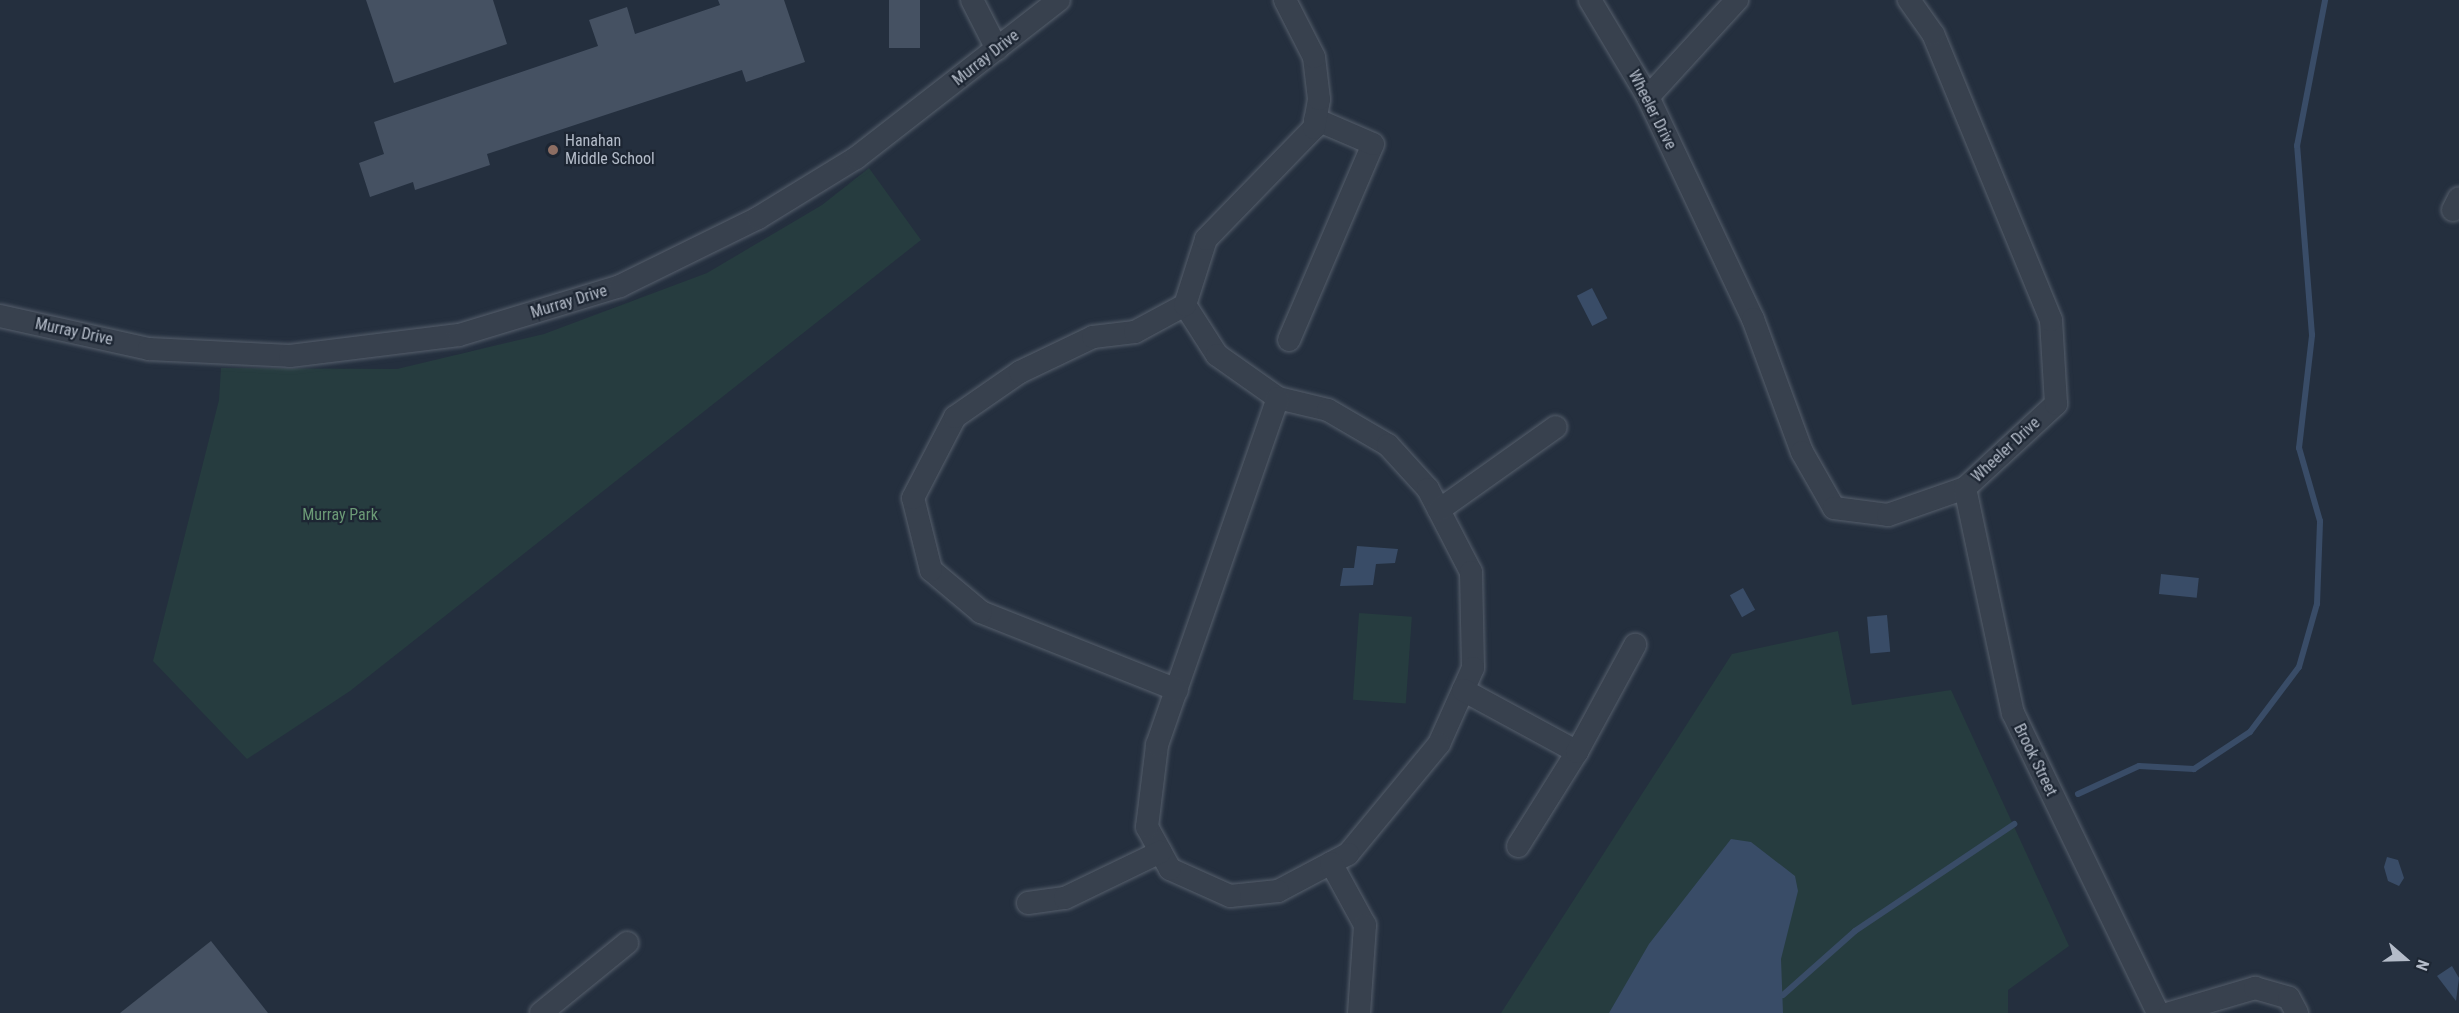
<!DOCTYPE html>
<style>
body{margin:0}
#map{position:relative;width:2459px;height:1013px;overflow:hidden;background:#242f3e;font-family:"Roboto Condensed",sans-serif}
div>[style]{position:absolute}
.green>*{inset:0;background:#263c3f;transform-origin:0 0}
.water>*{inset:0;background:#394c67;transform-origin:0 0}
.stream>*{height:6px;margin:-3px;padding:0 3px;transform-origin:3px;border-radius:3px;background:#394c67}
.building>*{inset:0;background:#455162;transform-origin:0 0}
.roads{filter:drop-shadow(0 0 2px #565f6c) drop-shadow(0 0 2px #565f6c)}
.minor>*{height:22px;margin:-11px;padding:0 11px;transform-origin:11px;border-radius:11px;background:#38414e}
.dots>*{width:16px;height:16px;translate:-50% -50%;box-sizing:border-box;border:3px solid #1d2633;border-radius:50%}
span{translate:-50% -50%;white-space:nowrap;text-align:center;line-height:1.15;-webkit-text-stroke:4.5px #1d2633;paint-order:stroke}
.street-label{font-size:16px;color:#b4bcc9}
.poi-label{font-size:16px;color:#b4bcc9}
.left{translate:0 -50%;text-align:left}
.park-label{font-size:16px;color:#6b9a76}
.north{position:absolute;left:2375px;top:929px;width:60px;height:60px;-webkit-text-stroke:4px #1d2633;paint-order:stroke;rotate:110deg;font-size:16px;font-weight:700;line-height:24px;text-align:center;color:#b4bcc9}
.north::after{content:'';display:block;margin:auto;width:21px;height:27px;background:#b4bcc9;clip-path:polygon(50% 0,100% 100%,50% 72%,0 100%)}
</style>
<div id="map">
<div class="green">
<div style="clip-path:polygon(869px 168px,921px 240px,350px 691px,247px 759px,153px 661px,219px 400px,221px 368px,397px 369px,544px 334px,707px 273px,822px 205px)"></div>
<div style="left:1359px;top:613px;width:53px;height:87px;rotate:4deg"></div>
<div style="clip-path:polygon(1838px 631px,1852px 705px,1951px 690px,2069px 946px,2008px 990px,2008px 1013px,1501px 1013px,1732px 654px)"></div>
</div>
<div class="water">
<div style="left:1592px;top:288px;width:34px;height:17px;rotate:63deg"></div>
<div style="clip-path:polygon(1357px 546px,1398px 549px,1395px 563px,1376px 564px,1373px 585px,1340px 586px,1343px 568px,1354px 568px)"></div>
<div style="left:2161px;top:574px;width:38px;height:20px;rotate:6deg"></div>
<div style="left:1743px;top:588px;width:25px;height:15px;rotate:61deg"></div>
<div style="left:1887px;top:615px;width:37px;height:20px;rotate:85deg"></div>
<div style="clip-path:polygon(1731px 839px,1751px 842px,1795px 876px,1798px 891px,1781px 959px,1783px 1013px,1609px 1013px,1649px 944px)"></div>
<div style="clip-path:polygon(2387px 857px,2398px 860px,2404px 878px,2399px 886px,2388px 881px,2384px 867px)"></div>
<div style="clip-path:polygon(2452px 966px,2459px 978px,2456px 1001px,2437px 976px)"></div>
</div>
<div class="stream">
<div style="left:2078px;top:794px;width:67px;rotate:-24.7deg"></div>
<div style="left:2139px;top:766px;width:55px;rotate:3.1deg"></div>
<div style="left:2194px;top:769px;width:67px;rotate:-33.5deg"></div>
<div style="left:2250px;top:732px;width:81px;rotate:-53deg"></div>
<div style="left:2299px;top:667px;width:66px;rotate:-74.1deg"></div>
<div style="left:2317px;top:604px;width:83px;rotate:-87.9deg"></div>
<div style="left:2320px;top:521px;width:76px;rotate:-106deg"></div>
<div style="left:2299px;top:448px;width:114px;rotate:-83.4deg"></div>
<div style="left:2312px;top:335px;width:190px;rotate:-94.5deg"></div>
<div style="left:2297px;top:146px;width:149px;rotate:-79.1deg"></div>
<div style="left:1783px;top:995px;width:96px;rotate:-41.6deg"></div>
<div style="left:1855px;top:931px;width:192px;rotate:-33.9deg"></div>
</div>
<div class="building">
<div style="clip-path:polygon(366px 0,493px 0,507px 44px,394px 83px)"></div>
<div style="clip-path:polygon(718px 0,784px 0,805px 62px,746px 82px,742px 70px,487px 154px,490px 165px,415px 190px,413px 182px,370px 197px,359px 163px,384px 154px,374px 122px,598px 46px,589px 20px,627px 7px,635px 34px,720px 5px)"></div>
<div style="left:889px;top:0;width:31px;height:48px"></div>
<div style="clip-path:polygon(211px 941px,268px 1013px,120px 1013px)"></div>
</div>
<div class="roads">
<div class="minor">
<div style="left:972px;top:0;width:55px;rotate:63deg"></div>
<div style="left:1590px;top:0;width:113px;rotate:59.1deg"></div>
<div style="left:1648px;top:97px;width:246px;rotate:64.7deg"></div>
<div style="left:1753px;top:319px;width:142px;rotate:69.8deg"></div>
<div style="left:1802px;top:452px;width:64px;rotate:60.3deg"></div>
<div style="left:1834px;top:508px;width:54px;rotate:7.4deg"></div>
<div style="left:1888px;top:515px;width:82px;rotate:-19.3deg"></div>
<div style="left:1965px;top:488px;width:124px;rotate:-42.7deg"></div>
<div style="left:2056px;top:404px;width:84px;rotate:-93.4deg"></div>
<div style="left:2051px;top:320px;width:309px;rotate:-112.4deg"></div>
<div style="left:1933px;top:34px;width:42px;rotate:-125.2deg"></div>
<div style="left:1648px;top:97px;width:132px;rotate:-47.5deg"></div>
<div style="left:2453px;top:210px;width:13px;rotate:-63deg"></div>
<div style="left:1185px;top:305px;width:59px;rotate:57.4deg"></div>
<div style="left:1217px;top:355px;width:75px;rotate:35.2deg"></div>
<div style="left:0;top:316px;width:153px;rotate:12.5deg"></div>
<div style="left:149px;top:349px;width:141px;rotate:2.8deg"></div>
<div style="left:290px;top:356px;width:170px;rotate:-7.1deg"></div>
<div style="left:459px;top:335px;width:168px;rotate:-16.9deg"></div>
<div style="left:620px;top:286px;width:154px;rotate:-26.2deg"></div>
<div style="left:758px;top:218px;width:115px;rotate:-31.5deg"></div>
<div style="left:856px;top:158px;width:257px;rotate:-37.9deg"></div>
<div style="left:1289px;top:340px;width:213px;rotate:-66.8deg"></div>
<div style="left:1373px;top:144px;width:63px;rotate:-156.7deg"></div>
<div style="left:1278px;top:398px;width:51px;rotate:13.5deg"></div>
<div style="left:1328px;top:410px;width:69px;rotate:30.3deg"></div>
<div style="left:1388px;top:445px;width:59px;rotate:47.7deg"></div>
<div style="left:1428px;top:489px;width:93px;rotate:62.6deg"></div>
<div style="left:1471px;top:572px;width:96px;rotate:88.8deg"></div>
<div style="left:1473px;top:668px;width:83px;rotate:114.1deg"></div>
<div style="left:1439px;top:744px;width:143px;rotate:129.6deg"></div>
<div style="left:1348px;top:854px;width:79px;rotate:152.1deg"></div>
<div style="left:1278px;top:891px;width:48px;rotate:174.1deg"></div>
<div style="left:1230px;top:896px;width:66px;rotate:-155.8deg"></div>
<div style="left:1170px;top:869px;width:48px;rotate:-118.7deg"></div>
<div style="left:1147px;top:827px;width:83px;rotate:-83deg"></div>
<div style="left:1157px;top:745px;width:367px;rotate:-70.8deg"></div>
<div style="left:1965px;top:488px;width:230px;rotate:78deg"></div>
<div style="left:2013px;top:713px;width:333px;rotate:64.2deg"></div>
<div style="left:1439px;top:510px;width:143px;rotate:-35.4deg"></div>
<div style="left:1177px;top:690px;width:211px;rotate:-158.3deg"></div>
<div style="left:981px;top:612px;width:65px;rotate:-140deg"></div>
<div style="left:931px;top:570px;width:74px;rotate:-104deg"></div>
<div style="left:913px;top:498px;width:91px;rotate:-62.6deg"></div>
<div style="left:955px;top:417px;width:79px;rotate:-34.7deg"></div>
<div style="left:1020px;top:372px;width:81px;rotate:-25.6deg"></div>
<div style="left:1093px;top:337px;width:42px;rotate:-6.8deg"></div>
<div style="left:1135px;top:332px;width:57px;rotate:-28.4deg"></div>
<div style="left:1185px;top:305px;width:69px;rotate:-72.3deg"></div>
<div style="left:1206px;top:239px;width:155px;rotate:-45.8deg"></div>
<div style="left:1314px;top:128px;width:29px;rotate:-80deg"></div>
<div style="left:1319px;top:99px;width:42px;rotate:-96.8deg"></div>
<div style="left:1314px;top:57px;width:64px;rotate:-117deg"></div>
<div style="left:1463px;top:690px;width:130px;rotate:28.5deg"></div>
<div style="left:1577px;top:752px;width:111px;rotate:122.1deg"></div>
<div style="left:1577px;top:752px;width:122px;rotate:-61.5deg"></div>
<div style="left:1331px;top:863px;width:71px;rotate:61.3deg"></div>
<div style="left:1365px;top:925px;width:88px;rotate:93.9deg"></div>
<div style="left:1028px;top:903px;width:37px;rotate:-8deg"></div>
<div style="left:1065px;top:898px;width:106px;rotate:-25.8deg"></div>
<div style="left:541px;top:1013px;width:111px;rotate:-39.1deg"></div>
<div style="left:2170px;top:1013px;width:89px;rotate:-16.4deg"></div>
<div style="left:2255px;top:988px;width:35px;rotate:16deg"></div>
<div style="left:2289px;top:998px;width:17px;rotate:62deg"></div>
</div>
</div>
<div class="dots">
<div style="left:553px;top:150px;background:#8d6e63"></div>
</div>
<div class="street-label">
<span style="left:986px;top:58px;rotate:-38deg">Murray Drive</span>
<span style="left:1652px;top:110px;rotate:63deg">Wheeler Drive</span>
<span style="left:569px;top:302px;rotate:-17deg">Murray Drive</span>
<span style="left:74px;top:332px;rotate:12deg">Murray Drive</span>
<span style="left:2006px;top:450px;rotate:-43deg">Wheeler Drive</span>
<span style="left:2035px;top:760px;rotate:64deg">Brook Street</span>
</div>
<div class="poi-label">
<span class="left" style="left:565px;top:150px">Hanahan<br>Middle School</span>
</div>
<div class="park-label">
<span style="left:340px;top:515px">Murray Park</span>
</div>
<div class="north">N</div>
</div>
